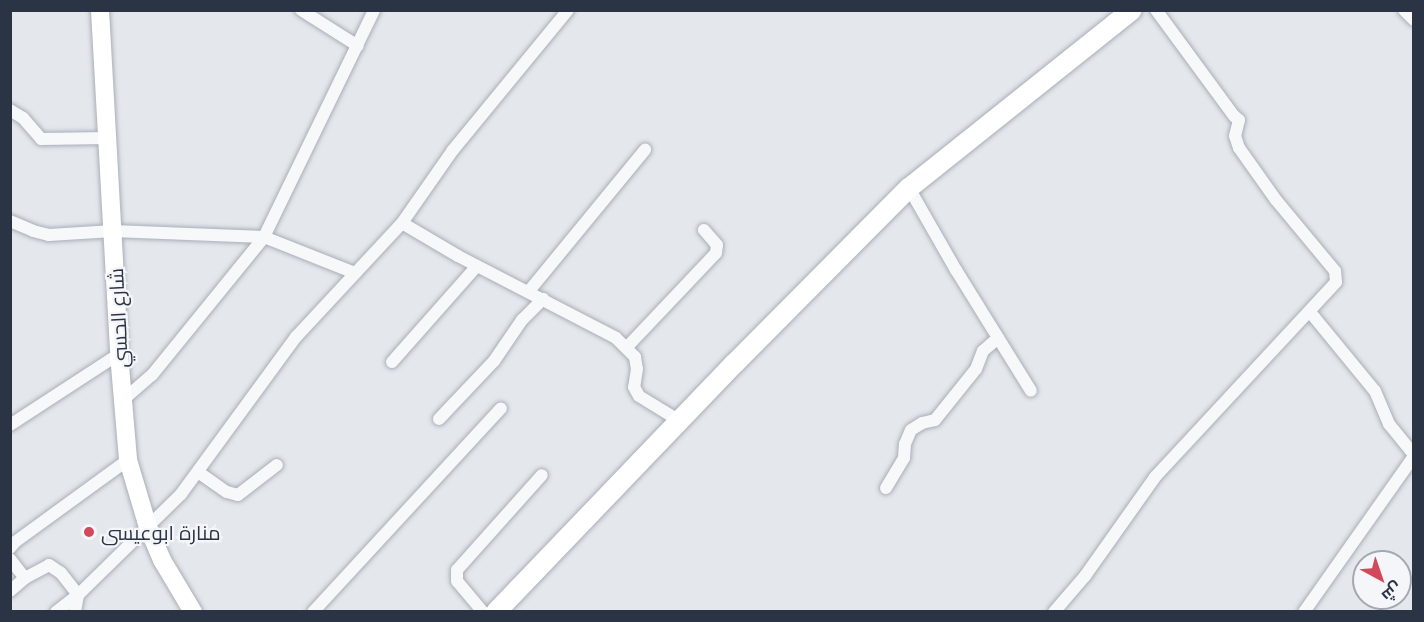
<!DOCTYPE html>
<meta charset="utf-8">
<style>
body{margin:0}
#map{position:relative;width:1424px;height:622px;overflow:hidden;background:#e4e7ec;font-family:"Noto Sans",Cairo,sans-serif}
div>[style]{position:absolute}
.roads{filter:drop-shadow(0 0 2px #a9aeb7) drop-shadow(0 0 2px #a9aeb7)}
.street>*{height:12px;margin:-6px;padding:0 6px;transform-origin:6px;border-radius:6px;background:#f7f8fa}
.secondary>*{height:18px;margin:-9px;padding:0 9px;transform-origin:9px;border-radius:9px;background:#fff}
.primary>*{height:20px;margin:-10px;padding:0 10px;transform-origin:10px;border-radius:10px;background:#fff}
.dots>*{width:16px;height:16px;translate:-50% -50%;box-sizing:border-box;border:3px solid #f4f6f9;border-radius:50%}
span{translate:-50% -50%;white-space:nowrap;text-align:center;line-height:1.15;-webkit-text-stroke:4.5px #f4f6f9;paint-order:stroke}
.street-label{font-size:20px;color:#2b3445}
.poi-label{font-size:20px;color:#2b3445}
.left{translate:0 -50%;text-align:left}
.frame{position:absolute;inset:0;border:12px solid #2b3445;pointer-events:none}
.north{position:absolute;left:1352px;top:550px;width:60px;height:60px;box-sizing:border-box;background:#f4f6f9;border:2px solid #a4a8b1;border-radius:50%;rotate:140deg;font-size:16px;font-weight:700;line-height:24px;text-align:center;color:#2b3445}
.north::after{content:'';display:block;margin:auto;width:21px;height:27px;background:#d1495b;clip-path:polygon(50% 0,100% 100%,50% 72%,0 100%)}
</style>
<div id="map">
<div class="roads">
<div class="street">
<div style="left:301px;top:10px;width:67px;rotate:32.3deg"></div>
<div style="left:1404px;top:10px;width:14px;rotate:45deg"></div>
<div style="left:10px;top:110px;width:15px;rotate:32deg"></div>
<div style="left:23px;top:118px;width:28px;rotate:49deg"></div>
<div style="left:41px;top:139px;width:67px;rotate:-0.9deg"></div>
<div style="left:909px;top:188px;width:95px;rotate:60.2deg"></div>
<div style="left:956px;top:270px;width:142px;rotate:58.2deg"></div>
<div style="left:10px;top:221px;width:25px;rotate:23deg"></div>
<div style="left:33px;top:231px;width:16px;rotate:14deg"></div>
<div style="left:49px;top:235px;width:64px;rotate:-3.6deg"></div>
<div style="left:113px;top:231px;width:151px;rotate:2.3deg"></div>
<div style="left:264px;top:237px;width:98px;rotate:21.6deg"></div>
<div style="left:402px;top:223px;width:65px;rotate:30.5deg"></div>
<div style="left:458px;top:256px;width:178px;rotate:27.4deg"></div>
<div style="left:616px;top:338px;width:27px;rotate:45deg"></div>
<div style="left:635px;top:357px;width:12px;rotate:81deg"></div>
<div style="left:637px;top:369px;width:18px;rotate:99deg"></div>
<div style="left:634px;top:387px;width:10px;rotate:61deg"></div>
<div style="left:639px;top:396px;width:48px;rotate:31.4deg"></div>
<div style="left:529px;top:291px;width:183px;rotate:-50.6deg"></div>
<div style="left:1310px;top:312px;width:102px;rotate:50.6deg"></div>
<div style="left:1375px;top:391px;width:36px;rotate:67deg"></div>
<div style="left:1389px;top:424px;width:40px;rotate:51deg"></div>
<div style="left:627px;top:347px;width:129px;rotate:-46.6deg"></div>
<div style="left:716px;top:253px;width:8px;rotate:-83deg"></div>
<div style="left:717px;top:245px;width:20px;rotate:-131deg"></div>
<div style="left:392px;top:362px;width:128px;rotate:-48.5deg"></div>
<div style="left:123px;top:400px;width:38px;rotate:-41deg"></div>
<div style="left:152px;top:375px;width:178px;rotate:-50.9deg"></div>
<div style="left:264px;top:237px;width:252px;rotate:-64.1deg"></div>
<div style="left:439px;top:419px;width:80px;rotate:-46.5deg"></div>
<div style="left:494px;top:361px;width:50px;rotate:-55.7deg"></div>
<div style="left:522px;top:320px;width:30px;rotate:-45deg"></div>
<div style="left:10px;top:425px;width:130px;rotate:-33.1deg"></div>
<div style="left:198px;top:472px;width:35px;rotate:35deg"></div>
<div style="left:227px;top:492px;width:11px;rotate:15deg"></div>
<div style="left:238px;top:495px;width:49px;rotate:-37.6deg"></div>
<div style="left:886px;top:488px;width:35px;rotate:-59deg"></div>
<div style="left:904px;top:458px;width:14px;rotate:-86deg"></div>
<div style="left:905px;top:444px;width:15px;rotate:-67deg"></div>
<div style="left:911px;top:430px;width:13px;rotate:-32deg"></div>
<div style="left:922px;top:423px;width:13px;rotate:-13deg"></div>
<div style="left:935px;top:420px;width:65px;rotate:-51.2deg"></div>
<div style="left:976px;top:369px;width:19px;rotate:-69deg"></div>
<div style="left:983px;top:351px;width:20px;rotate:-41deg"></div>
<div style="left:10px;top:548px;width:8px;rotate:-50deg"></div>
<div style="left:15px;top:542px;width:140px;rotate:-36deg"></div>
<div style="left:10px;top:559px;width:24px;rotate:52deg"></div>
<div style="left:10px;top:591px;width:20px;rotate:-41deg"></div>
<div style="left:25px;top:578px;width:27px;rotate:-28deg"></div>
<div style="left:49px;top:565px;width:14px;rotate:34deg"></div>
<div style="left:61px;top:573px;width:28px;rotate:52deg"></div>
<div style="left:78px;top:595px;width:17px;rotate:100deg"></div>
<div style="left:56px;top:612px;width:28px;rotate:-38deg"></div>
<div style="left:78px;top:595px;width:144px;rotate:-44.4deg"></div>
<div style="left:181px;top:494px;width:195px;rotate:-53.8deg"></div>
<div style="left:296px;top:337px;width:156px;rotate:-47.1deg"></div>
<div style="left:402px;top:223px;width:89px;rotate:-55.1deg"></div>
<div style="left:453px;top:150px;width:181px;rotate:-50.6deg"></div>
<div style="left:313px;top:612px;width:277px;rotate:-47.3deg"></div>
<div style="left:483px;top:612px;width:40px;rotate:-130deg"></div>
<div style="left:457px;top:581px;width:11px;rotate:-90deg"></div>
<div style="left:457px;top:570px;width:127px;rotate:-48.2deg"></div>
<div style="left:1054px;top:612px;width:48px;rotate:-49.3deg"></div>
<div style="left:1085px;top:576px;width:121px;rotate:-54.7deg"></div>
<div style="left:1155px;top:477px;width:266px;rotate:-47.1deg"></div>
<div style="left:1336px;top:282px;width:11px;rotate:-95deg"></div>
<div style="left:1335px;top:271px;width:92px;rotate:-129.7deg"></div>
<div style="left:1276px;top:200px;width:64px;rotate:-125.4deg"></div>
<div style="left:1239px;top:148px;width:13px;rotate:-108deg"></div>
<div style="left:1235px;top:136px;width:16px;rotate:-76deg"></div>
<div style="left:1239px;top:120px;width:6px;rotate:-141deg"></div>
<div style="left:1234px;top:116px;width:132px;rotate:-126.3deg"></div>
<div style="left:1304px;top:612px;width:191px;rotate:-54.8deg"></div>
</div>
<div class="secondary">
<div style="left:100px;top:10px;width:345px;rotate:86.8deg"></div>
<div style="left:119px;top:354px;width:106px;rotate:85.1deg"></div>
<div style="left:128px;top:460px;width:70px;rotate:73.4deg"></div>
<div style="left:148px;top:527px;width:36px;rotate:67deg"></div>
<div style="left:162px;top:560px;width:61px;rotate:59.2deg"></div>
</div>
<div class="primary">
<div style="left:496px;top:612px;width:345px;rotate:-46.2deg"></div>
<div style="left:735px;top:363px;width:247px;rotate:-45.2deg"></div>
<div style="left:909px;top:188px;width:285px;rotate:-38.6deg"></div>
</div>
</div>
<div class="dots">
<div style="left:89px;top:532px;background:#d1495b"></div>
</div>
<div class="street-label">
<span style="left:118px;top:318px;rotate:-93deg">شارع الحسي</span>
</div>
<div class="poi-label">
<span class="left" style="left:101px;top:532px">منارة ابوعيسى</span>
</div>
<div class="frame"></div>
<div class="north">ش</div>
</div>
